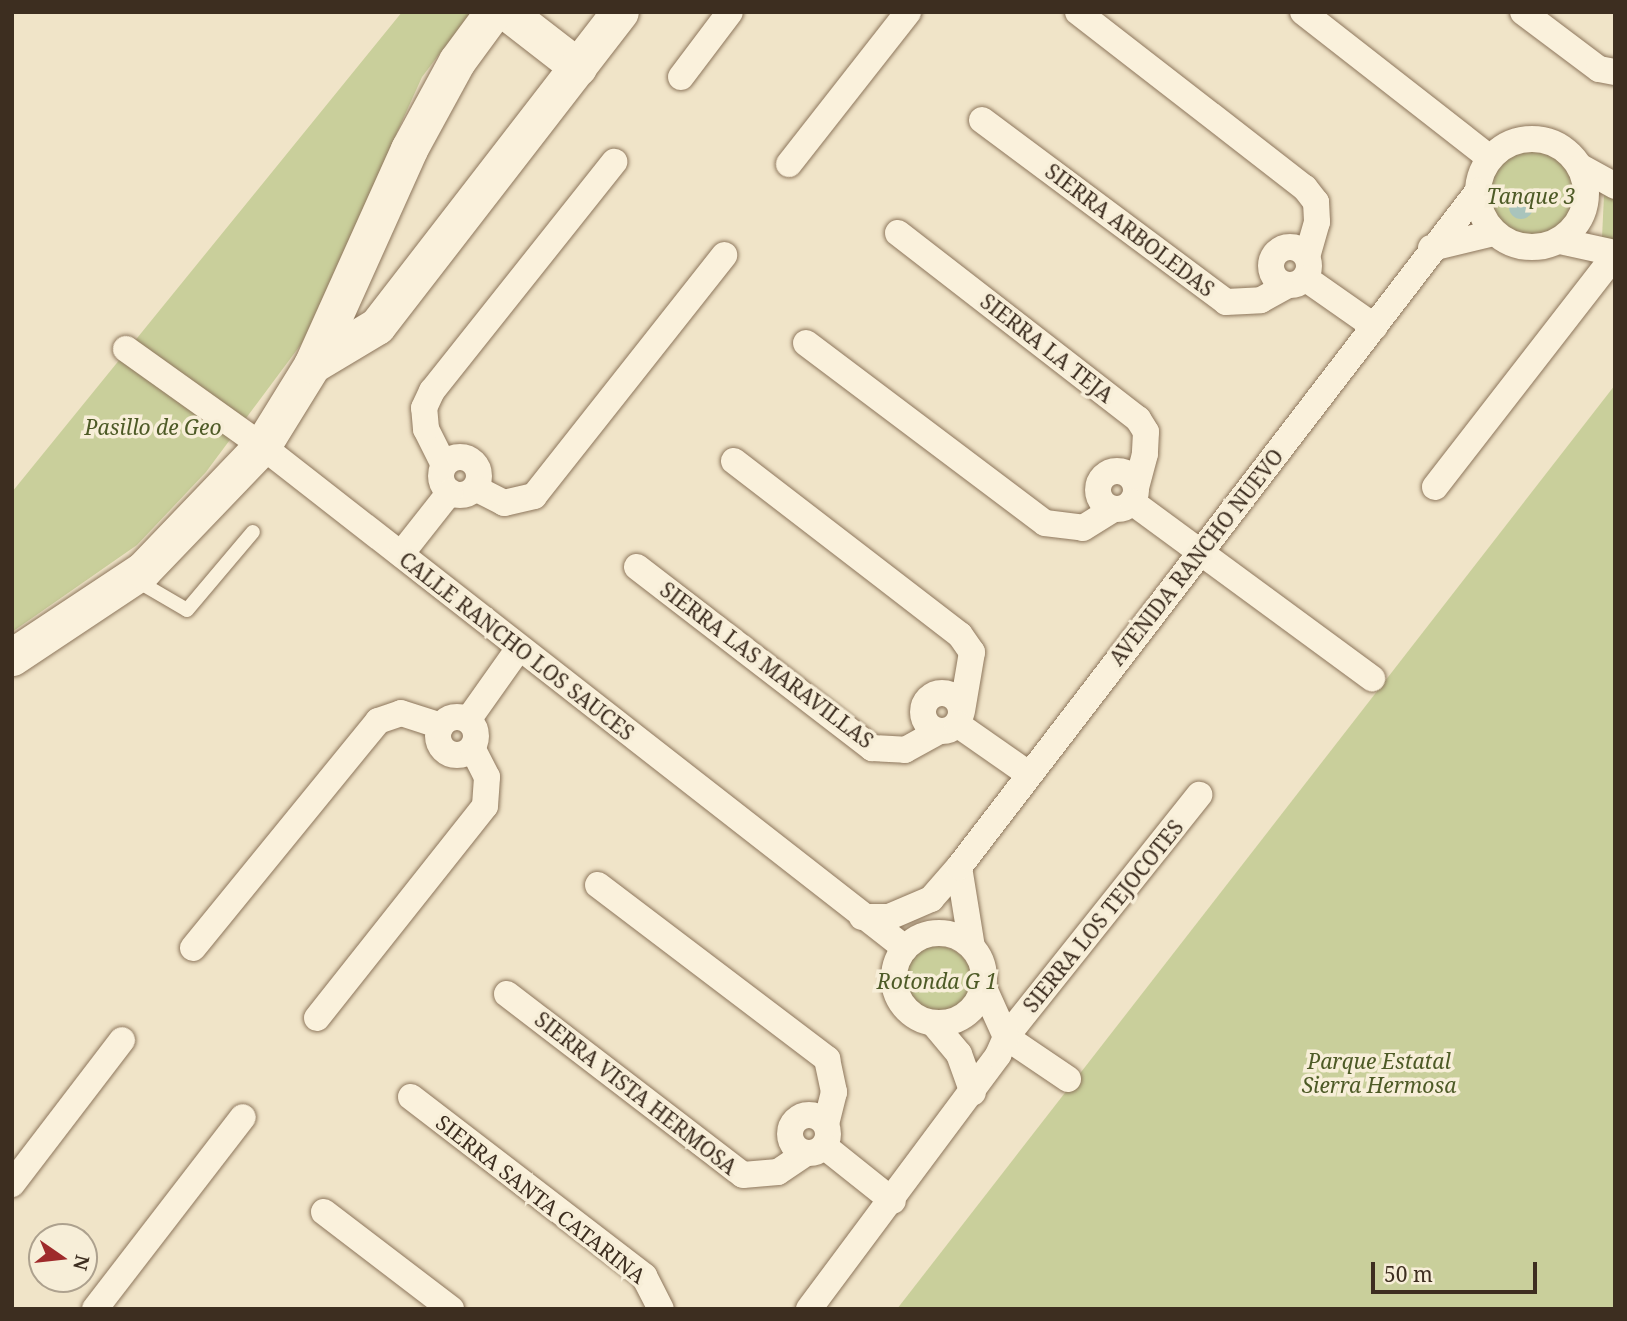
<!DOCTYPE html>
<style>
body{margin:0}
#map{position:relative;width:1627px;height:1321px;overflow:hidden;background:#f0e4c8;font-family:"Noto Serif",serif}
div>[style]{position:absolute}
.green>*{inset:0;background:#c9cf9b}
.round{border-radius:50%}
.water>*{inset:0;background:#a9c4bc}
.roads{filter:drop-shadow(0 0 2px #8d765c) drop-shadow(0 0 2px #8d765c)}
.lane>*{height:14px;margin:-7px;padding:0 7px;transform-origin:7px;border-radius:7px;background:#faf1dc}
.street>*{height:26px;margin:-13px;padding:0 13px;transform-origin:13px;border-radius:13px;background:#faf1dc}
.street>.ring{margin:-13px;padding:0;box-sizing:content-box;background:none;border:26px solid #faf1dc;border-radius:50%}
.secondary>*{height:37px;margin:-18.5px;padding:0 18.5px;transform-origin:18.5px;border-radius:18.5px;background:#faf1dc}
span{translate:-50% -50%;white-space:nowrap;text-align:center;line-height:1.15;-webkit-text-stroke:7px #f7eed8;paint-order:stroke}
.park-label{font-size:21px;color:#4d5a26;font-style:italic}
.street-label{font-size:21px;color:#3d2e20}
.frame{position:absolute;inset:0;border:14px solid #3d2e20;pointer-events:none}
.north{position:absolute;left:28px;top:1223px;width:70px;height:70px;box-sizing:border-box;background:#f7eed8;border:2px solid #ada18e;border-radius:50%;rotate:104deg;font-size:19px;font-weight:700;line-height:28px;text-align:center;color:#3d2e20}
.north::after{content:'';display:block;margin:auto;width:24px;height:32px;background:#9e2a2b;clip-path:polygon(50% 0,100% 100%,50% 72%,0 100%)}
.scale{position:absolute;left:1371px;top:1262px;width:166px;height:32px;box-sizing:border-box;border:4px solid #3d2e20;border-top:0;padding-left:9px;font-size:21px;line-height:24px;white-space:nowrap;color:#3d2e20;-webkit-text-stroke:5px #f7eed8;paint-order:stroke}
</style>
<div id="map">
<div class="green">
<div style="clip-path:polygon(402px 12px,471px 12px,422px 77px,302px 343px,206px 472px,137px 545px,12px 632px,12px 492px)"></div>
<div class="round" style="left:1484px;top:149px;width:94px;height:94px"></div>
<div style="clip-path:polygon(1604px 195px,1615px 200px,1615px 243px,1602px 238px)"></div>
<div style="clip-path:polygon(1615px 385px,1615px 1309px,897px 1309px)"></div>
<div class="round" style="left:902px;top:946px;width:70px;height:70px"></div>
</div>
<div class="water">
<div class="round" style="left:1509px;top:195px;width:24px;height:24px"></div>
</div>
<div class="roads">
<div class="lane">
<div style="left:134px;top:579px;width:61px;rotate:30.3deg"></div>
<div style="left:187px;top:610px;width:102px;rotate:-49.8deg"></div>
</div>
<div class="street">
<div style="left:1078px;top:12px;width:287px;rotate:37.8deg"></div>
<div style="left:1305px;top:188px;width:18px;rotate:52deg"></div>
<div style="left:1316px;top:202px;width:20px;rotate:87deg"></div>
<div style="left:1317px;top:222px;width:36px;rotate:106deg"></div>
<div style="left:1303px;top:12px;width:237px;rotate:38deg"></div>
<div style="left:1523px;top:12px;width:95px;rotate:36.9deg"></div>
<div style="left:1599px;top:69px;width:16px;rotate:11deg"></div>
<div style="left:681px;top:77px;width:81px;rotate:-53deg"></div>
<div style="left:982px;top:120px;width:304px;rotate:36.7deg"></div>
<div style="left:1226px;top:302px;width:35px;rotate:-3deg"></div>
<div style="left:1261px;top:300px;width:29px;rotate:-29deg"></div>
<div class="ring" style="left:1478px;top:139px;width:82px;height:82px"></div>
<div style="left:789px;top:164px;width:193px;rotate:-51.9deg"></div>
<div style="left:1581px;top:167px;width:39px;rotate:29deg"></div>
<div style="left:898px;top:233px;width:304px;rotate:37.8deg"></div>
<div style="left:1138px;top:419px;width:15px;rotate:58deg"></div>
<div style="left:1146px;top:432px;width:22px;rotate:93deg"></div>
<div style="left:1145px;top:454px;width:35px;rotate:105deg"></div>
<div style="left:1560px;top:241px;width:56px;rotate:12.3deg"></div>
<div class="ring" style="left:1271px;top:247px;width:12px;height:12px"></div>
<div style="left:1431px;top:248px;width:65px;rotate:-13.4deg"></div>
<div style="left:1305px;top:278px;width:85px;rotate:35deg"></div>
<div style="left:806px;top:343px;width:299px;rotate:37deg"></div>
<div style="left:1045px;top:523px;width:38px;rotate:7deg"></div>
<div style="left:1083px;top:528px;width:36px;rotate:-32deg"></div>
<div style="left:126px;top:349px;width:167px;rotate:35.5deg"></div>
<div style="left:262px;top:446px;width:816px;rotate:37.98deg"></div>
<div class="ring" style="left:441px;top:457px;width:12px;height:12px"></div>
<div style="left:734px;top:461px;width:285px;rotate:37.6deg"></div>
<div style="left:960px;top:635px;width:21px;rotate:55deg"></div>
<div style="left:972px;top:652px;width:60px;rotate:99.6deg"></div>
<div style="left:444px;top:465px;width:40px;rotate:-116.6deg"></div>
<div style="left:426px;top:429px;width:21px;rotate:-95deg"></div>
<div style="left:424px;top:408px;width:19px;rotate:-65deg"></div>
<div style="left:432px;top:391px;width:293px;rotate:-51.5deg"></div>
<div class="ring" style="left:1098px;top:471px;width:12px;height:12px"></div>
<div style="left:1435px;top:487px;width:294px;rotate:-52.2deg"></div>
<div style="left:475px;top:488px;width:33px;rotate:27deg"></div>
<div style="left:504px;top:503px;width:31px;rotate:-13deg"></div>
<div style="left:534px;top:496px;width:307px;rotate:-51.7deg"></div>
<div style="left:1132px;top:502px;width:298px;rotate:36.3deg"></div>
<div style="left:401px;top:554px;width:79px;rotate:-51.7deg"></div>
<div style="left:637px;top:567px;width:297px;rotate:37.6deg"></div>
<div style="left:872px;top:748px;width:33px;rotate:3deg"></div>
<div style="left:905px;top:750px;width:39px;rotate:-29deg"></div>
<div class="ring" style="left:923px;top:693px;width:12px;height:12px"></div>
<div class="ring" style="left:438px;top:717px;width:12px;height:12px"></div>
<div style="left:468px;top:720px;width:88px;rotate:-54.7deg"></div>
<div style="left:957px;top:724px;width:85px;rotate:35deg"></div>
<div style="left:959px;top:867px;width:81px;rotate:80.8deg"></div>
<div style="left:598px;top:885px;width:288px;rotate:37.2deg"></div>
<div style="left:827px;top:1059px;width:34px;rotate:78deg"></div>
<div style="left:834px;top:1092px;width:33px;rotate:104deg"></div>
<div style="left:862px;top:917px;width:27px"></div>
<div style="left:889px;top:917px;width:46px;rotate:-23.2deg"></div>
<div style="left:931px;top:899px;width:43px;rotate:-48.8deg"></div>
<div style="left:959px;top:867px;width:852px;rotate:-52.48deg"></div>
<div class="ring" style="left:894px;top:933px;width:64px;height:64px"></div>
<div style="left:193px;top:948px;width:293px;rotate:-50.8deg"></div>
<div style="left:378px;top:721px;width:24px;rotate:-19deg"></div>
<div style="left:401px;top:713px;width:42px;rotate:18deg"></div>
<div style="left:507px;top:994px;width:297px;rotate:37.5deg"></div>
<div style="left:743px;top:1175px;width:35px;rotate:-5deg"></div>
<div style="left:778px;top:1172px;width:34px;rotate:-34deg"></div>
<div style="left:317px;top:1018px;width:270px;rotate:-51.6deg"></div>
<div style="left:485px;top:806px;width:29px;rotate:-86deg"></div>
<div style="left:487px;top:777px;width:31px;rotate:-117deg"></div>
<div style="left:933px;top:1023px;width:40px;rotate:50deg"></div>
<div style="left:959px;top:1054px;width:41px;rotate:70.3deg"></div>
<div style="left:1068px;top:1079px;width:75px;rotate:-145.9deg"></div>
<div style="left:1006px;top:1037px;width:310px;rotate:-51.4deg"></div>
<div style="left:411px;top:1097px;width:294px;rotate:37.5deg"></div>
<div style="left:644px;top:1276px;width:37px;rotate:63deg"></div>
<div class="ring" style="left:790px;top:1115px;width:12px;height:12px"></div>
<div style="left:824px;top:1146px;width:88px;rotate:38.6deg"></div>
<div style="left:12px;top:1184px;width:181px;rotate:-52.6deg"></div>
<div style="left:324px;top:1212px;width:160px;rotate:37.4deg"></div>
<div style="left:95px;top:1309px;width:242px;rotate:-52.4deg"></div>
<div style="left:809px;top:1309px;width:317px;rotate:-53.3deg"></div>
<div style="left:998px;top:1055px;width:20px;rotate:-66deg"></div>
<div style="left:1006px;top:1037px;width:56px;rotate:-114.3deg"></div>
</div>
<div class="secondary">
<div style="left:507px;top:12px;width:90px;rotate:37.8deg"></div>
<div style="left:312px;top:365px;width:76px;rotate:-31deg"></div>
<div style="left:377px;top:326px;width:397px;rotate:-52.3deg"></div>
<div style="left:12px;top:657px;width:157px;rotate:-33.6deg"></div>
<div style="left:143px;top:570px;width:172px;rotate:-46.2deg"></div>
<div style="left:262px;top:446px;width:95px;rotate:-58.3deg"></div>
<div style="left:312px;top:365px;width:237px;rotate:-65.8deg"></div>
<div style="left:409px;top:149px;width:100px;rotate:-61.4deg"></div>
<div style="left:457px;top:61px;width:61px;rotate:-53.7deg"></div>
</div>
</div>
<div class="park-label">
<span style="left:1531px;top:196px">Tanque 3</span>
<span style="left:153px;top:427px">Pasillo de Geo</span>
<span style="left:937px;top:981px">Rotonda G 1</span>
<span style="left:1379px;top:1073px">Parque Estatal<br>Sierra Hermosa</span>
</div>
<div class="street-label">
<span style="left:1130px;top:230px;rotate:37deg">SIERRA ARBOLEDAS</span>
<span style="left:1047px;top:348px;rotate:38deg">SIERRA LA TEJA</span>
<span style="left:1196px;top:557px;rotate:-52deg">AVENIDA RANCHO NUEVO</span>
<span style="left:517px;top:646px;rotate:38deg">CALLE RANCHO LOS SAUCES</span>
<span style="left:767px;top:665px;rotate:37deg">SIERRA LAS MARAVILLAS</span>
<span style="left:1103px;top:916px;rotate:-51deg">SIERRA LOS TEJOCOTES</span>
<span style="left:636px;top:1093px;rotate:38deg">SIERRA VISTA HERMOSA</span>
<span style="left:541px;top:1199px;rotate:38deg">SIERRA SANTA CATARINA</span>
</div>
<div class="frame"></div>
<div class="north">N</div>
<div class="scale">50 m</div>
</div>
